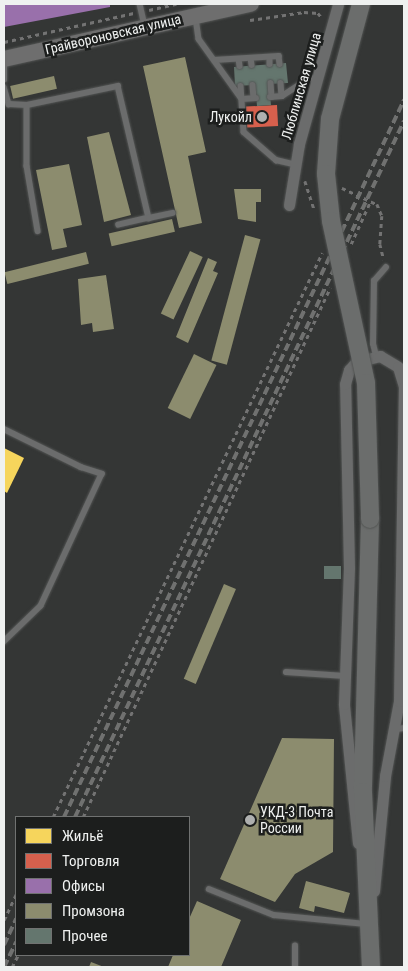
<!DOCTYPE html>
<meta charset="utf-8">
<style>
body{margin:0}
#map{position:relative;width:408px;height:971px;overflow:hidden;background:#343635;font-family:"Roboto Condensed",sans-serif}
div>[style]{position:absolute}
.homes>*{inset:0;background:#f6d55c}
.shops>*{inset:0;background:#d6604d;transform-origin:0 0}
.offices>*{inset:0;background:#9970ab}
.industry>*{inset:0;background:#8c8c6e;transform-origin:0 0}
.building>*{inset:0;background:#64766e;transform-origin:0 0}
.path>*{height:2.5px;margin-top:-1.25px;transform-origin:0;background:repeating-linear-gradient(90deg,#737373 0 4px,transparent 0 8px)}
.roads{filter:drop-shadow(0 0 1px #525453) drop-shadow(0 0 1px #525453)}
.service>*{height:5.5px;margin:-2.75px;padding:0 2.75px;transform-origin:2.75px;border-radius:2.75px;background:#6b6c6c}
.minor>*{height:11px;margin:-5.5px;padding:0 5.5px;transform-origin:5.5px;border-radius:5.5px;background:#6b6c6c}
.secondary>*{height:16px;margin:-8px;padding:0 8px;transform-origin:8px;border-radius:8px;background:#6e6e6e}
.primary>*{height:18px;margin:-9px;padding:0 9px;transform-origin:9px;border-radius:9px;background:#6b6d6c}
.rail>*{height:4px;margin-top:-2px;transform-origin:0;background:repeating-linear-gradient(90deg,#707170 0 8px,transparent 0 12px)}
.bridges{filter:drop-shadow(0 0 1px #525453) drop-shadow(0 0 1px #525453)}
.primary-bridge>*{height:18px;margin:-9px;padding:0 9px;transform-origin:9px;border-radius:9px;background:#6b6d6c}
.dots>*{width:14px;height:14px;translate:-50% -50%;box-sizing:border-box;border:2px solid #1c1e1d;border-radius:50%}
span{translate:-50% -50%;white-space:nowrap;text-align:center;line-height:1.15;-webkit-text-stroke:5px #1c1e1d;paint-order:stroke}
.street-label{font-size:14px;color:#eff1f0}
.poi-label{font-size:14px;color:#eff1f0}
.right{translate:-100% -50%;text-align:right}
.left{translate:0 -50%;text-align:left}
.frame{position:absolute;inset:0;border:5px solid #eff1f0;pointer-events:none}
.legend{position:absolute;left:15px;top:816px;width:175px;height:140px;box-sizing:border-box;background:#1c1e1d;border:1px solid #707271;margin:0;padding:6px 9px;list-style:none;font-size:15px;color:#eff1f0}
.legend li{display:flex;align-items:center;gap:10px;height:25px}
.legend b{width:25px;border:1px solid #707271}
</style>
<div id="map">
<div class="homes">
<div style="clip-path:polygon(4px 448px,24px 458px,7px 493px,4px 491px)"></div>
</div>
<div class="shops">
<div style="left:277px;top:105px;width:21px;height:31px;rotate:87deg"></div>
</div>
<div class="offices">
<div style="clip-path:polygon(4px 4px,110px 4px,110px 7px,4px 27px)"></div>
</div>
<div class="industry">
<div style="clip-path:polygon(185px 57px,206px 152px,188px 156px,202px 223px,179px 228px,143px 66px)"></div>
<div style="left:54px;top:76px;width:13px;height:45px;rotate:77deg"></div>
<div style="clip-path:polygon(109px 132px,131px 215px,104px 222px,87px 137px)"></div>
<div style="clip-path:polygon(69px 164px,82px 225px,63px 229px,67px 247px,52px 250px,36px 170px)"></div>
<div style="clip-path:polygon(234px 189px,261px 189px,261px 202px,256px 202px,256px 222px,238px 219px)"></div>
<div style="left:172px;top:219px;width:13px;height:65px;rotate:77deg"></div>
<div style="left:245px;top:235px;width:16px;height:130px;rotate:15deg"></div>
<div style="left:190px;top:251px;width:14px;height:69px;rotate:25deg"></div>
<div style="left:86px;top:252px;width:12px;height:84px;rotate:76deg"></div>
<div style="clip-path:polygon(208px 258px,217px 262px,213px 271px,218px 273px,188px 343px,176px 337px)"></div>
<div style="clip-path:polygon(106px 275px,114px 329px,93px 332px,92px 323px,81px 325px,78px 279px)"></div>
<div style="left:194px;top:354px;width:25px;height:60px;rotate:26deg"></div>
<div style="left:224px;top:584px;width:13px;height:103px;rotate:23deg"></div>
<div style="clip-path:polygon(282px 738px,334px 739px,333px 852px,295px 874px,275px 902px,220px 879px)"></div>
<div style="clip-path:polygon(306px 881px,350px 893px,344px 913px,315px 906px,314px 912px,299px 908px)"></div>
<div style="clip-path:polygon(197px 901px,241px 920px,221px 967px,168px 967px,173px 955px,189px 955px,189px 919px)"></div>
<div style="clip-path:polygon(91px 962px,104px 967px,89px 967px)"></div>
</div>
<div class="building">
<div style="clip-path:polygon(286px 63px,288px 83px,269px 84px,271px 105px,257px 106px,255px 85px,235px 86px,234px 67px)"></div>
<div style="left:324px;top:566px;width:17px;height:13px"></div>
</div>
<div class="path">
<div style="left:149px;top:10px;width:28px;rotate:-13deg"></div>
<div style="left:250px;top:20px;width:55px;rotate:-8.4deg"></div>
<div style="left:304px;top:12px;width:14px;rotate:4deg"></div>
<div style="left:318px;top:13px;width:6px;rotate:51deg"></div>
<div style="left:4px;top:42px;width:133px;rotate:-12.6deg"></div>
<div style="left:305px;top:181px;width:29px;rotate:72deg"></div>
<div style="left:342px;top:188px;width:38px;rotate:25deg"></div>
<div style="left:377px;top:204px;width:13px;rotate:67deg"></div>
<div style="left:382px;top:216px;width:28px;rotate:94deg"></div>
<div style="left:380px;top:244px;width:16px;rotate:76deg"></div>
<div style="left:351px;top:244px;width:48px;rotate:-65.6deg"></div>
<div style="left:53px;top:817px;width:625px;rotate:-64.5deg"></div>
<div style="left:83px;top:817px;width:584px;rotate:-64.97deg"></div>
<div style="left:4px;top:920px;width:29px;rotate:-65deg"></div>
<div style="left:12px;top:967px;width:13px;rotate:-63deg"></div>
</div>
<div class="roads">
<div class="service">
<div style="left:140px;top:4px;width:22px;rotate:77deg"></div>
<div style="left:196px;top:18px;width:21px;rotate:82deg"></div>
<div style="left:199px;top:39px;width:74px;rotate:54.4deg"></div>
<div style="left:242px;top:99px;width:14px;rotate:-4deg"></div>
<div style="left:270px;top:57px;width:7px;rotate:90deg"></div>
<div style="left:251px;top:58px;width:7px;rotate:82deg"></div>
<div style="left:239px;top:59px;width:7px;rotate:82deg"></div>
<div style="left:214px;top:60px;width:65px;rotate:-3.5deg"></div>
<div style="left:279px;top:56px;width:8px;rotate:83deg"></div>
<div style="left:4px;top:80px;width:19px;rotate:-90deg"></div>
<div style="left:271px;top:83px;width:14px;rotate:86deg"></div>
<div style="left:281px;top:83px;width:13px;rotate:86deg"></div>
<div style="left:253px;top:85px;width:13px;rotate:86deg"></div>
<div style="left:241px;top:86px;width:46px;rotate:86.3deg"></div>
<div style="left:244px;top:132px;width:43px;rotate:41.2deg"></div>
<div style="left:276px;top:160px;width:22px;rotate:13deg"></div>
<div style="left:4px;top:87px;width:18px;rotate:74deg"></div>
<div style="left:9px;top:104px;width:18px;rotate:3deg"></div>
<div style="left:27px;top:105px;width:93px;rotate:-11.8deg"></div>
<div style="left:118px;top:86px;width:136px;rotate:76.8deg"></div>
<div style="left:149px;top:218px;width:31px;rotate:167deg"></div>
<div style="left:270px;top:97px;width:12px;rotate:-5deg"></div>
<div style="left:282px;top:96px;width:33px;rotate:-33deg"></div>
<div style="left:310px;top:78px;width:7px;rotate:16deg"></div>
<div style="left:27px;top:105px;width:61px;rotate:90deg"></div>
<div style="left:27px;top:166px;width:66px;rotate:80.4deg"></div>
<div style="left:149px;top:218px;width:24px;rotate:-12deg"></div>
<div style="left:376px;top:356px;width:12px;rotate:-104deg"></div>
<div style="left:373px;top:344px;width:63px;rotate:-89.1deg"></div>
<div style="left:374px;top:281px;width:18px;rotate:-49deg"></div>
<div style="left:4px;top:429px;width:86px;rotate:26.3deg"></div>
<div style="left:81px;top:467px;width:22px;rotate:18deg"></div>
<div style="left:102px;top:474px;width:145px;rotate:114.8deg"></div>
<div style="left:41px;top:606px;width:52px;rotate:135.8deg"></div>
<div style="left:286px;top:672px;width:59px;rotate:3.9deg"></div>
<div style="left:396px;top:729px;width:8px;rotate:-7deg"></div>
<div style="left:209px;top:889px;width:70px;rotate:21.8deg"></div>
<div style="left:274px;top:915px;width:92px;rotate:5.6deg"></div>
<div style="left:295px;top:967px;width:21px;rotate:-90deg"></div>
</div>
<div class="minor">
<div style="left:289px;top:205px;width:62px;rotate:-80.7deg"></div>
<div style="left:299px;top:144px;width:145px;rotate:-74.4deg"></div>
<div style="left:358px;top:843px;width:140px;rotate:-95.8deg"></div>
<div style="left:344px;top:704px;width:136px;rotate:-87.9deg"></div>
<div style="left:349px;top:568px;width:184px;rotate:-91.2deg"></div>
<div style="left:345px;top:384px;width:15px;rotate:-74deg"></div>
<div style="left:349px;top:370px;width:11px;rotate:-49deg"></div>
<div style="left:356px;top:362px;width:25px;rotate:-14deg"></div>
<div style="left:380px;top:356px;width:21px;rotate:31deg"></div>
<div style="left:398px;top:367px;width:21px;rotate:73deg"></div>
<div style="left:374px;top:891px;width:116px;rotate:-84.5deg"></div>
<div style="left:385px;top:776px;width:76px;rotate:-79.4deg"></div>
<div style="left:399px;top:701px;width:314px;rotate:-89.1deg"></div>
</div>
<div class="secondary">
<div style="left:4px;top:59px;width:253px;rotate:-12.6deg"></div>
</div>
<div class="primary">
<div style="left:370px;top:519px;width:273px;rotate:91.5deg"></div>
<div style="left:363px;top:792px;width:175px;rotate:87.4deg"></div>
</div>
</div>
<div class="rail">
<div style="left:64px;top:817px;width:794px;rotate:-64.63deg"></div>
<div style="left:75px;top:817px;width:770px;rotate:-64.7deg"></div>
<div style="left:4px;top:945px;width:29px;rotate:-65deg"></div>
<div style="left:4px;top:967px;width:28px;rotate:-64deg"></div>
</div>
<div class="bridges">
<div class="primary-bridge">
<div style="left:361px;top:4px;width:119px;rotate:105.1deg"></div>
<div style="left:330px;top:119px;width:55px;rotate:94.2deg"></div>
<div style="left:326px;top:174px;width:47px;rotate:83.9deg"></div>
<div style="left:331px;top:221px;width:166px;rotate:77.8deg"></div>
<div style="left:366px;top:383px;width:136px;rotate:88.3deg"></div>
</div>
</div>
<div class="dots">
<div style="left:262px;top:117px;background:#aeb0af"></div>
<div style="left:250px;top:820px;background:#aeb0af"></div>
</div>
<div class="street-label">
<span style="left:113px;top:34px;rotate:-13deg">Грайвороновская улица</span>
<span style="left:301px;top:86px;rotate:-74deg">Люблинская улица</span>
</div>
<div class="poi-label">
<span class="right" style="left:252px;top:117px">Лукойл</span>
<span class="left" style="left:260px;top:820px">УКД-3 Почта<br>России</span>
</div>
<div class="frame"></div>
<ul class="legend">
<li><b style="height:14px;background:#f6d55c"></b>Жильё</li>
<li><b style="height:14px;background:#d6604d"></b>Торговля</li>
<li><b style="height:14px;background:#9970ab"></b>Офисы</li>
<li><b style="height:14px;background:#8c8c6e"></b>Промзона</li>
<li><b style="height:14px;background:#64766e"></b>Прочее</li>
</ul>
</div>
